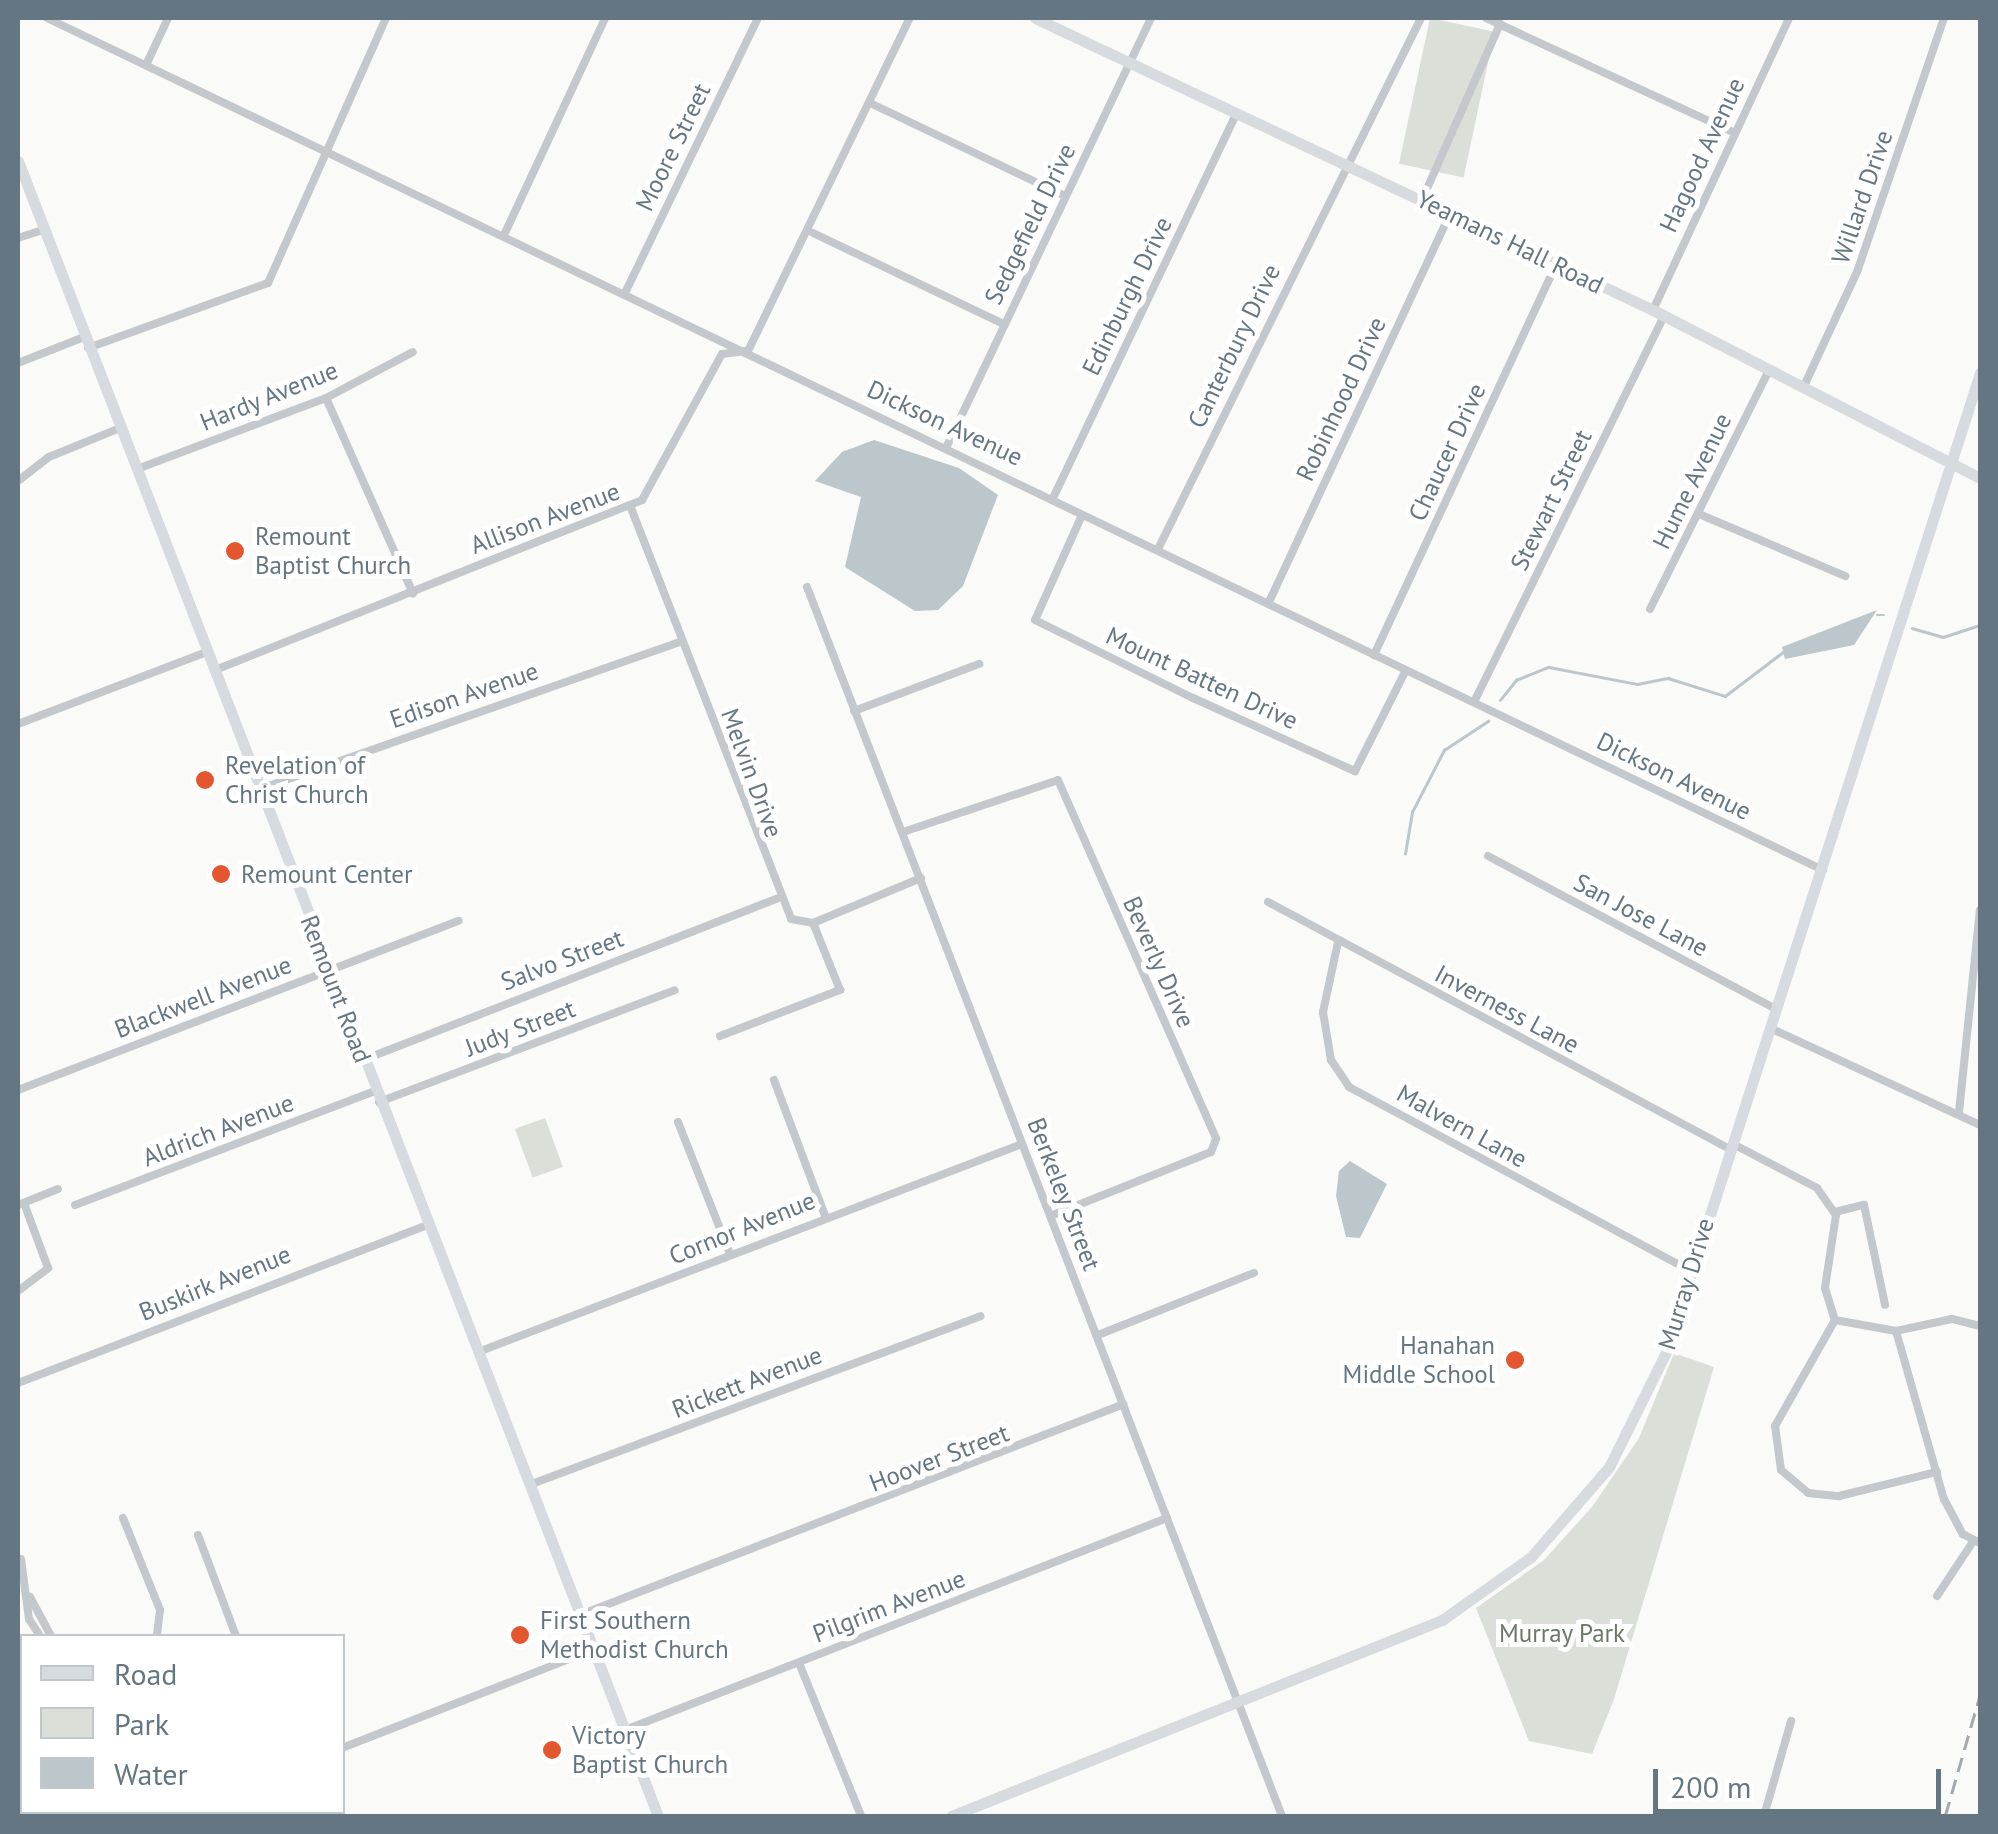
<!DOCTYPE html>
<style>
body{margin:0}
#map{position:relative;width:1998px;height:1834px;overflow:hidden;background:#fafaf8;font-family:"PT Sans",sans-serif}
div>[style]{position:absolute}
.green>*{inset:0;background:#dadfd7;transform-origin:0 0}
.water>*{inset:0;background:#bbc7cb}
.stream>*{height:2.5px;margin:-1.25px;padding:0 1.25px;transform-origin:1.25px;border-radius:1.25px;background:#bbc7cb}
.street>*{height:8px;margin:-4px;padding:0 4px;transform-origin:4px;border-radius:4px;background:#c3c8cc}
.secondary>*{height:11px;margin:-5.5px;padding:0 5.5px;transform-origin:5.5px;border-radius:5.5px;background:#d6dbdf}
.rail>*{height:2.5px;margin-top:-1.25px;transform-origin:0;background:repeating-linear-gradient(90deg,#a2aab0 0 15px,transparent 0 23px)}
.dots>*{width:28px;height:28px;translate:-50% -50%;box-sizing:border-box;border:5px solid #fff;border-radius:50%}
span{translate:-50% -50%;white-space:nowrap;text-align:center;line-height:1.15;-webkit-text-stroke:10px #fff;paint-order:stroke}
.street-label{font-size:25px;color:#657683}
.poi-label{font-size:25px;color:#657683}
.left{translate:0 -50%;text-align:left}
.right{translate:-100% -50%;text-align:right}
.park-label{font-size:25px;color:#687a64}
.frame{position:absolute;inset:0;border:20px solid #657683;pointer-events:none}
.legend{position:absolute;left:20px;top:1634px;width:325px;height:180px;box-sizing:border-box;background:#fff;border:2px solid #c1c8cd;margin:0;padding:12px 18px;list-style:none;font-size:30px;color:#657683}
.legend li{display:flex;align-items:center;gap:20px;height:50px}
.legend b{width:50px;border:2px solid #c1c8cd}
.scale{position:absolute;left:1653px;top:1769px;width:288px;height:45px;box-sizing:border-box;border:5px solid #657683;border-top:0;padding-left:12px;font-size:30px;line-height:35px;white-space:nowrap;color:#657683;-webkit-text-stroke:8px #fff;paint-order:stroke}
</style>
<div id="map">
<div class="green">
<div style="left:1430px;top:18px;width:66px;height:149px;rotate:12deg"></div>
<div style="left:545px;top:1118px;width:52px;height:32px;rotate:70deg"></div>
<div style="clip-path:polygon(1674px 1353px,1714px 1367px,1614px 1699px,1592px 1754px,1529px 1741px,1476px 1608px,1544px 1560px,1592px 1507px,1639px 1438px)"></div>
</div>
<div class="water">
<div style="clip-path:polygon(874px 440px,959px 468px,998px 495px,963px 586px,938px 610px,915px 611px,845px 567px,861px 497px,815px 481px,842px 452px)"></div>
<div style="clip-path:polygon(1877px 610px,1854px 645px,1785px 659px,1782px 647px)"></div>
<div style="clip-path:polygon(1350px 1161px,1387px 1184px,1360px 1238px,1346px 1237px,1336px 1196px,1339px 1171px)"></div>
</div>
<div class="stream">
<div style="left:1877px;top:615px;width:7px"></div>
<div style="left:1912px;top:628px;width:32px;rotate:16deg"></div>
<div style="left:1943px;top:637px;width:39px;rotate:-18deg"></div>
<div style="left:1500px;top:700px;width:26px;rotate:-51deg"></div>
<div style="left:1516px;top:680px;width:35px;rotate:-22deg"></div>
<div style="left:1549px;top:667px;width:90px;rotate:10.9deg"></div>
<div style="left:1637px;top:684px;width:32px;rotate:-11deg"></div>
<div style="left:1668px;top:678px;width:60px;rotate:17.5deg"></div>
<div style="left:1725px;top:696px;width:73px;rotate:-37.2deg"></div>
<div style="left:1405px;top:854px;width:43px;rotate:-80.5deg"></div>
<div style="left:1412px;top:812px;width:70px;rotate:-62.7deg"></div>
<div style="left:1444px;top:750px;width:53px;rotate:-33.4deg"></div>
</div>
<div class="street">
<div style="left:47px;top:18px;width:1970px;rotate:25.63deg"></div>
<div style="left:1486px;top:18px;width:274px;rotate:24.8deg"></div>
<div style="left:147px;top:63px;width:50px;rotate:-65deg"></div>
<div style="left:870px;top:103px;width:216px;rotate:25.5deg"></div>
<div style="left:1422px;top:200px;width:193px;rotate:-66.1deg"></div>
<div style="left:813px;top:233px;width:212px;rotate:25.5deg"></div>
<div style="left:504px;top:235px;width:239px;rotate:-65deg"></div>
<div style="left:18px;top:238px;width:25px;rotate:-18deg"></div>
<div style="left:625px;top:293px;width:305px;rotate:-64.2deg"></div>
<div style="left:1653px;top:310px;width:322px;rotate:-65deg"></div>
<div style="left:88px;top:348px;width:191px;rotate:-19.9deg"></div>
<div style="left:268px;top:283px;width:290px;rotate:-66deg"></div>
<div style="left:18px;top:363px;width:71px;rotate:-21.5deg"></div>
<div style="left:1804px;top:386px;width:126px;rotate:-65.1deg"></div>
<div style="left:1857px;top:272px;width:268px;rotate:-71.1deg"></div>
<div style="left:326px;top:398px;width:214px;rotate:66deg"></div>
<div style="left:946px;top:448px;width:476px;rotate:-64.5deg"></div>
<div style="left:137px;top:469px;width:202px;rotate:-20.6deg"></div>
<div style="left:326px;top:398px;width:98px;rotate:-27.9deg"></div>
<div style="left:18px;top:481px;width:39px;rotate:-38deg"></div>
<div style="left:49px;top:457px;width:77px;rotate:-22.2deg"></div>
<div style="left:1054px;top:496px;width:424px;rotate:-64.5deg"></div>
<div style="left:631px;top:508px;width:441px;rotate:68.7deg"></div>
<div style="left:791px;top:919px;width:22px;rotate:10deg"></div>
<div style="left:813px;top:923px;width:117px;rotate:-22.6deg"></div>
<div style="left:1699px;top:514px;width:159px;rotate:23deg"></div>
<div style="left:1082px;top:515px;width:115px;rotate:114.1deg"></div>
<div style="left:1035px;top:620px;width:176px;rotate:26.3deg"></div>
<div style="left:1193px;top:698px;width:178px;rotate:24.3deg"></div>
<div style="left:1355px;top:771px;width:113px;rotate:-63.2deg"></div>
<div style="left:1158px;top:549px;width:593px;rotate:-63.65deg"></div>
<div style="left:807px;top:587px;width:1318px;rotate:68.87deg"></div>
<div style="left:1269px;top:602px;width:429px;rotate:-65deg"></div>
<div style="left:1650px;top:609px;width:267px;rotate:-63.5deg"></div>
<div style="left:1374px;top:655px;width:429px;rotate:-65deg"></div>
<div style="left:215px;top:670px;width:460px;rotate:-21.7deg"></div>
<div style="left:642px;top:500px;width:166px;rotate:-61.3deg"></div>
<div style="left:722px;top:354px;width:26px;rotate:-7deg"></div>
<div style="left:748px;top:351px;width:370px;rotate:-64.1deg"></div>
<div style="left:1474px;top:702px;width:430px;rotate:-63.8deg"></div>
<div style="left:854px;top:711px;width:134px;rotate:-20.6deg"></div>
<div style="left:18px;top:724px;width:202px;rotate:-20.9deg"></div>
<div style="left:260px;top:789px;width:447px;rotate:-19.3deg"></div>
<div style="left:903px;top:832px;width:163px;rotate:-18.5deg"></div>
<div style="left:1058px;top:780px;width:392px;rotate:66.2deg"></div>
<div style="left:1216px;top:1139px;width:14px;rotate:111deg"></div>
<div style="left:1211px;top:1152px;width:173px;rotate:158.3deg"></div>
<div style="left:1488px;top:856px;width:326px;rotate:28deg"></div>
<div style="left:1268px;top:902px;width:522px;rotate:28.14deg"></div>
<div style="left:1338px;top:942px;width:72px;rotate:102.1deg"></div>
<div style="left:1323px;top:1012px;width:49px;rotate:80.5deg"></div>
<div style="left:1331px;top:1060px;width:32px;rotate:56deg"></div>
<div style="left:1349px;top:1087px;width:388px;rotate:28.3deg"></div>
<div style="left:1770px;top:1028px;width:231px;rotate:24.8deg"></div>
<div style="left:720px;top:1036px;width:129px;rotate:-21deg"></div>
<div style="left:840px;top:990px;width:72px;rotate:-111.9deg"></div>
<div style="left:363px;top:1060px;width:444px;rotate:-21.3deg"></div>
<div style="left:774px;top:1080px;width:145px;rotate:69.4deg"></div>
<div style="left:18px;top:1090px;width:472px;rotate:-21deg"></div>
<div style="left:379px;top:1102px;width:316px;rotate:-20.7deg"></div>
<div style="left:1959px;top:1112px;width:203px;rotate:-84.1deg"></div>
<div style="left:678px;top:1122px;width:142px;rotate:68.5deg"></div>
<div style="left:1733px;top:1144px;width:95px;rotate:27.6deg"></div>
<div style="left:1817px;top:1188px;width:33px;rotate:55deg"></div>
<div style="left:1836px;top:1215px;width:74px;rotate:98.6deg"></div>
<div style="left:1825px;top:1288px;width:34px;rotate:73deg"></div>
<div style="left:1835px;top:1320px;width:122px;rotate:119.5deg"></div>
<div style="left:1775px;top:1426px;width:44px;rotate:82.2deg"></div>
<div style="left:1781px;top:1470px;width:35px;rotate:40deg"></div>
<div style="left:1808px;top:1493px;width:31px;rotate:6deg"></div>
<div style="left:1839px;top:1496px;width:101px;rotate:-13.8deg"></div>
<div style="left:18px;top:1205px;width:43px;rotate:-21.8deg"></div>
<div style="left:75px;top:1205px;width:321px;rotate:-20.8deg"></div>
<div style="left:1835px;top:1212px;width:30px;rotate:-14deg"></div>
<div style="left:1864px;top:1205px;width:102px;rotate:78.1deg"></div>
<div style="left:18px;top:1291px;width:38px;rotate:-37deg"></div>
<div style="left:48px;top:1268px;width:69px;rotate:-110.3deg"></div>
<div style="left:1835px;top:1320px;width:62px;rotate:10.2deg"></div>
<div style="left:1980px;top:1326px;width:29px;rotate:-166deg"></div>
<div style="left:1952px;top:1319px;width:57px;rotate:167.9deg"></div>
<div style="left:1896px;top:1331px;width:175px;rotate:74.1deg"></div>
<div style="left:1944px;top:1499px;width:40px;rotate:62deg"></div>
<div style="left:1963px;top:1534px;width:19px;rotate:28deg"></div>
<div style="left:1098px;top:1335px;width:168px;rotate:-21.7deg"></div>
<div style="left:478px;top:1352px;width:582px;rotate:-20.92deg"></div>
<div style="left:18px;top:1383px;width:441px;rotate:-21.1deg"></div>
<div style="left:529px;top:1485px;width:482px;rotate:-20.5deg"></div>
<div style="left:123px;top:1518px;width:99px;rotate:68.1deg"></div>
<div style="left:160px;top:1610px;width:26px;rotate:97deg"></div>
<div style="left:198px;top:1535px;width:108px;rotate:69.4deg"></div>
<div style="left:21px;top:1559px;width:61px;rotate:82.4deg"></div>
<div style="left:29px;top:1619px;width:20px;rotate:57deg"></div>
<div style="left:1937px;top:1596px;width:67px;rotate:-56.5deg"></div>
<div style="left:30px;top:1597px;width:44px;rotate:61.7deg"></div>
<div style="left:580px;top:1615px;width:583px;rotate:-21.2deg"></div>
<div style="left:799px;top:1663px;width:165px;rotate:67.9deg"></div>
<div style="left:625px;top:1730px;width:582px;rotate:-21.36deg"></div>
<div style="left:342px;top:1748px;width:271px;rotate:-21.4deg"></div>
<div style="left:18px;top:1749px;width:4px;rotate:-27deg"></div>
<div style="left:162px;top:1816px;width:13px;rotate:-18deg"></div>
<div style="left:1764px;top:1816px;width:99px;rotate:-74.1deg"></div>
</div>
<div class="secondary">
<div style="left:1035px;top:18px;width:684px;rotate:25.29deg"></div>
<div style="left:1653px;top:310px;width:368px;rotate:27.2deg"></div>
<div style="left:18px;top:161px;width:1774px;rotate:68.86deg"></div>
<div style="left:18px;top:1758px;width:13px;rotate:72deg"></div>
<div style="left:39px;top:1812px;width:4px;rotate:63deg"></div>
<div style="left:951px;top:1816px;width:529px;rotate:-21.76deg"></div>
<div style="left:1442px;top:1620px;width:109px;rotate:-35.3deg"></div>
<div style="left:1531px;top:1557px;width:119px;rotate:-49.1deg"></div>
<div style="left:1609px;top:1467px;width:128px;rotate:-63.6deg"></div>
<div style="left:1666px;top:1352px;width:1028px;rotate:-72.22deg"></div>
</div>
<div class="rail">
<div style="left:1945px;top:1816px;width:126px;rotate:-73.9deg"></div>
</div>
<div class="dots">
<div style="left:235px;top:551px;background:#e4572e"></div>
<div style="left:205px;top:780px;background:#e4572e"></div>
<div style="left:221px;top:874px;background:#e4572e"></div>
<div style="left:1515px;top:1360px;background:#e4572e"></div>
<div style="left:520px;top:1635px;background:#e4572e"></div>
<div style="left:552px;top:1750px;background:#e4572e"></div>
</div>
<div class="street-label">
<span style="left:673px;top:147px;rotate:-64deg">Moore Street</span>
<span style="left:1702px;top:155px;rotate:-65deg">Hagood Avenue</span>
<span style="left:1862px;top:197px;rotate:-71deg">Willard Drive</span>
<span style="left:1030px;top:224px;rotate:-64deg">Sedgefield Drive</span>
<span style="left:1510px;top:242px;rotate:26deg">Yeamans Hall Road</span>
<span style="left:1127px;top:296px;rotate:-64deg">Edinburgh Drive</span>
<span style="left:1234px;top:346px;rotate:-64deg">Canterbury Drive</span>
<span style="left:269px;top:396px;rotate:-22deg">Hardy Avenue</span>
<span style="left:1341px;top:399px;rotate:-65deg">Robinhood Drive</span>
<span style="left:945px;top:423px;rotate:25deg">Dickson Avenue</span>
<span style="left:1447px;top:452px;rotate:-65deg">Chaucer Drive</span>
<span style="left:1692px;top:481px;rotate:-64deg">Hume Avenue</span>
<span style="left:1551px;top:500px;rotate:-64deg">Stewart Street</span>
<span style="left:545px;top:518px;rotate:-21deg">Allison Avenue</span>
<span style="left:1202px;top:678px;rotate:25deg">Mount Batten Drive</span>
<span style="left:464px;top:695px;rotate:-19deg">Edison Avenue</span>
<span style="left:752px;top:773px;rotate:70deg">Melvin Drive</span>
<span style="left:1674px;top:776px;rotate:26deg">Dickson Avenue</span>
<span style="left:1641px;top:915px;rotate:28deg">San Jose Lane</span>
<span style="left:562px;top:960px;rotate:-21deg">Salvo Street</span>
<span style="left:1159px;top:962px;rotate:66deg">Beverly Drive</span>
<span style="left:336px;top:989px;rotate:69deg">Remount Road</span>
<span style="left:203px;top:997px;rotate:-21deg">Blackwell Avenue</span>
<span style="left:1507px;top:1009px;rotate:28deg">Inverness Lane</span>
<span style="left:520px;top:1028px;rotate:-21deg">Judy Street</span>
<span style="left:1462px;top:1126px;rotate:29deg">Malvern Lane</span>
<span style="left:218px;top:1130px;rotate:-21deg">Aldrich Avenue</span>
<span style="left:1064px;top:1194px;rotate:69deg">Berkeley Street</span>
<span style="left:742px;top:1228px;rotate:-22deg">Cornor Avenue</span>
<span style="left:215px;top:1283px;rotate:-22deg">Buskirk Avenue</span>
<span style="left:1686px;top:1284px;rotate:-73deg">Murray Drive</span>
<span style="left:747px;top:1382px;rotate:-21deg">Rickett Avenue</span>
<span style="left:939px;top:1458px;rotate:-21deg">Hoover Street</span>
<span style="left:889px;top:1606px;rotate:-21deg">Pilgrim Avenue</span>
</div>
<div class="poi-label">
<span class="left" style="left:255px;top:551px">Remount<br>Baptist Church</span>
<span class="left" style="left:225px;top:780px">Revelation of<br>Christ Church</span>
<span class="left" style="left:241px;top:874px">Remount Center</span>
<span class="right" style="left:1495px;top:1360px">Hanahan<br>Middle School</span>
<span class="left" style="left:540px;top:1635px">First Southern<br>Methodist Church</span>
<span class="left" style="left:572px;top:1750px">Victory<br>Baptist Church</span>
</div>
<div class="park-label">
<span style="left:1562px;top:1633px">Murray Park</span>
</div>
<div class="frame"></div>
<ul class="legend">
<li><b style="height:12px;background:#d6dbdf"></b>Road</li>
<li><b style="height:28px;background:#dadfd7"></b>Park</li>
<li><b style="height:28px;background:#bbc7cb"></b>Water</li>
</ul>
<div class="scale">200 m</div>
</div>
